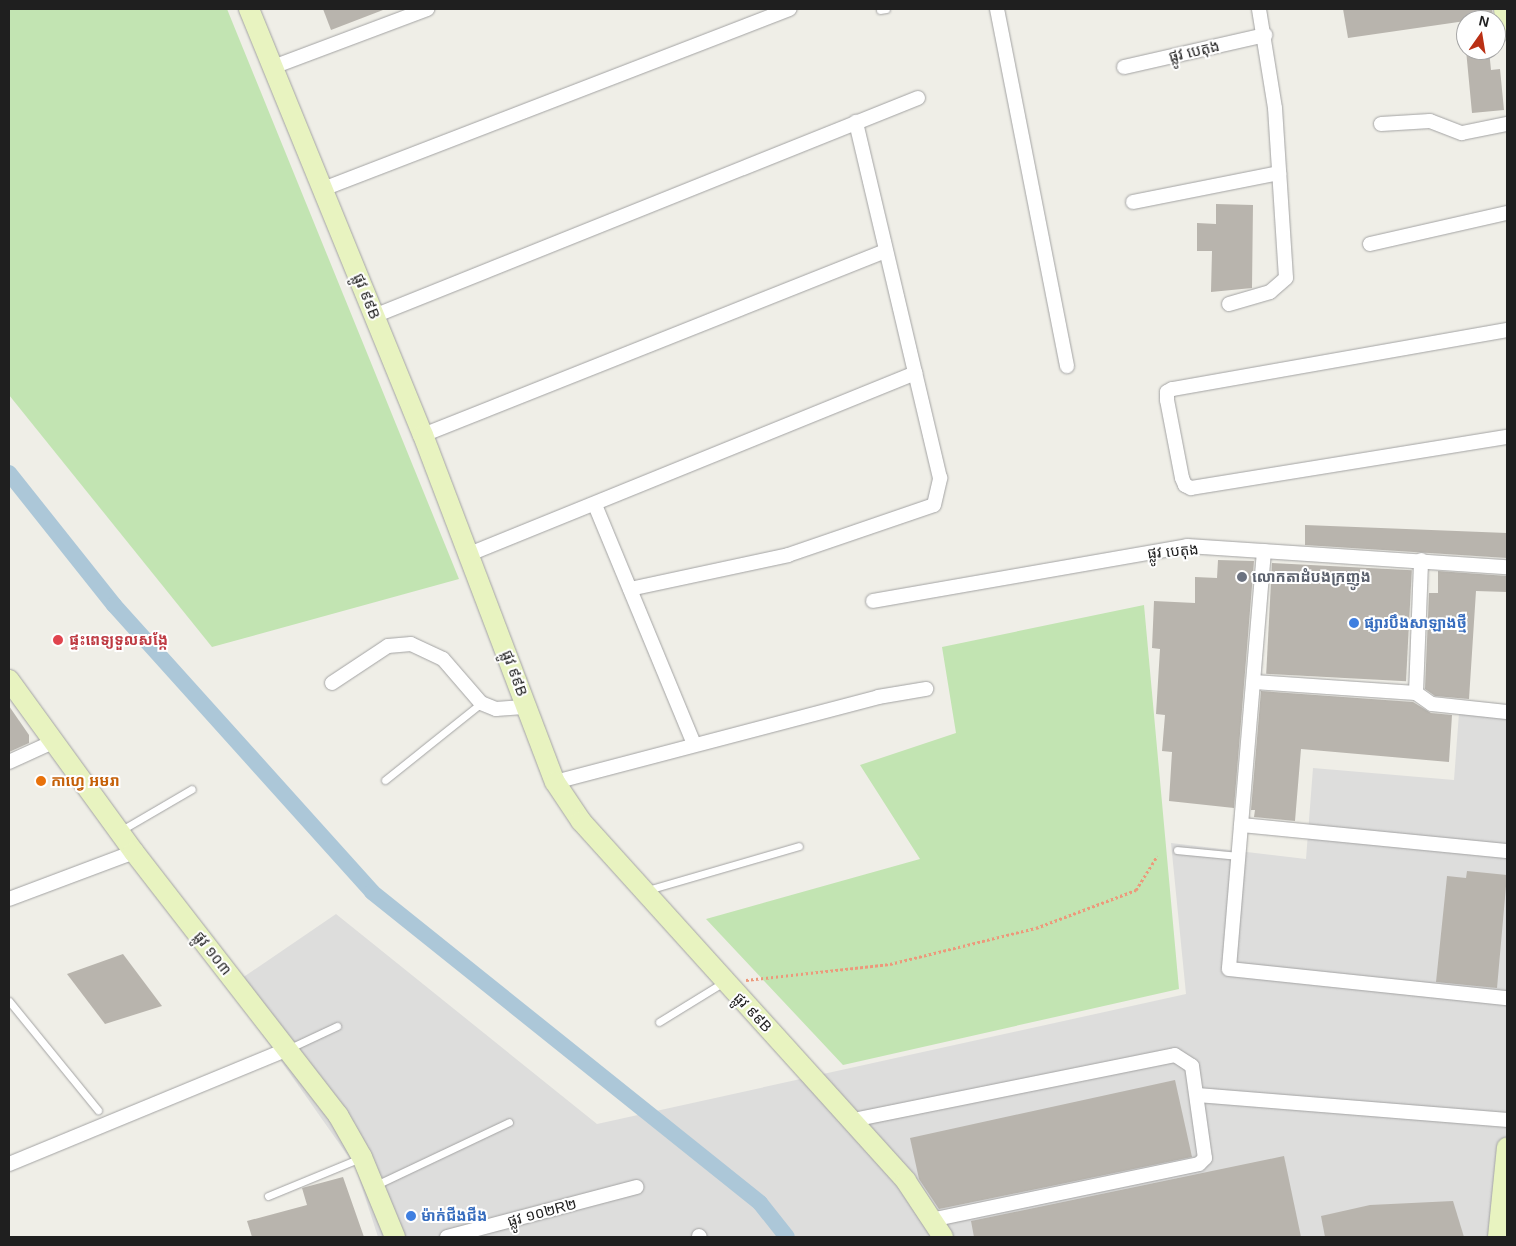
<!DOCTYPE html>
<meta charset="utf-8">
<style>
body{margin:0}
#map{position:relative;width:1516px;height:1246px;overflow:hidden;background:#efeee7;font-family:Helvetica,"Noto Sans Khmer",sans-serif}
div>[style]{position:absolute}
.residential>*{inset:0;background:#dddddc}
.grass>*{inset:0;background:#c2e4b2}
.canal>*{height:16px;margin:-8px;padding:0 8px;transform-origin:8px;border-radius:8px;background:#acc7d8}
.building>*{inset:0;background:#b8b4ad;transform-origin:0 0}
.path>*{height:3px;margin-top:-1.5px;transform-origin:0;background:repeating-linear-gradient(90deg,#ec997b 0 2.5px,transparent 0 5px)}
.roads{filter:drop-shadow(0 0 1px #a3a3a3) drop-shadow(0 0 1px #a3a3a3)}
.lane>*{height:7px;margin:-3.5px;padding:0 3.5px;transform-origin:3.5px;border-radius:3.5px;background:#fff}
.street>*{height:14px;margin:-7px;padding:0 7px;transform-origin:7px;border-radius:7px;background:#fff}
.secondary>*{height:20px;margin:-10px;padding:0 10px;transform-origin:10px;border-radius:10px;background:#e8f3c0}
.dots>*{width:14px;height:14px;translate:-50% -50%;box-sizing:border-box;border:2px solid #fff;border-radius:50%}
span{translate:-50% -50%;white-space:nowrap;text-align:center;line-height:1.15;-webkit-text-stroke:4px #fff;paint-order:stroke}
.street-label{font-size:15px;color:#1f1f1f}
.worship-label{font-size:15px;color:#5b616d;font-weight:700}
.left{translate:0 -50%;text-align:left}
.shop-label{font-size:15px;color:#366cbe;font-weight:700}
.health-label{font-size:15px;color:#be3a42;font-weight:700}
.food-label{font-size:15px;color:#c56008;font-weight:700}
.frame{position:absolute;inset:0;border:10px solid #1f1f1f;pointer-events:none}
.north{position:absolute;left:1456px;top:10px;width:50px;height:50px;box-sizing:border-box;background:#fff;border:1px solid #a5a5a5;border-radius:50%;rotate:13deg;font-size:14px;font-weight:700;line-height:20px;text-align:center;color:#1f1f1f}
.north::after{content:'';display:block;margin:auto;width:18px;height:22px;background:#ba3015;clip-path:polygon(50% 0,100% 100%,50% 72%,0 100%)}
</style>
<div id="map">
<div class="residential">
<div style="clip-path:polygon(1459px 713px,1507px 719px,1507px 1237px,378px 1237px,355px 1166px,229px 987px,336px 914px,597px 1124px,1186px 994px,1171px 843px,1306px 859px,1313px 768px,1454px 780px)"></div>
</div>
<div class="grass">
<div style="clip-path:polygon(9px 9px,227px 9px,459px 579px,212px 647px,9px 395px)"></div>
<div style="clip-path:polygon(1144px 605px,1179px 989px,843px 1065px,706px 919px,920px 859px,860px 765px,956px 733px,942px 647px)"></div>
</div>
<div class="canal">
<div style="left:9px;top:473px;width:169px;rotate:51.5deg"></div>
<div style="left:114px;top:605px;width:386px;rotate:48deg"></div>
<div style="left:372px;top:892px;width:497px;rotate:38.7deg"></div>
<div style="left:760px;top:1203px;width:43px;rotate:51.5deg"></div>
</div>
<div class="building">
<div style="clip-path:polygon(323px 9px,383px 9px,383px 10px,331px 30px)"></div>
<div style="clip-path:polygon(1343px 9px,1492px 9px,1493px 17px,1348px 38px)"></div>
<div style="clip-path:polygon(1466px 50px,1489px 50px,1491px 70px,1500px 69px,1504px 110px,1472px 113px)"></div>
<div style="clip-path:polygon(1216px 204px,1253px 205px,1252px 288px,1211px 292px,1212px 251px,1197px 251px,1197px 223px,1216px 224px)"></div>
<div style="clip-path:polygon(1305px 525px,1507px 533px,1507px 558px,1305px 545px)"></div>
<div style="clip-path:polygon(1218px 560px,1254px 561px,1234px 808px,1169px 801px,1172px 752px,1162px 751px,1165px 715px,1156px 714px,1160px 649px,1152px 648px,1154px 601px,1195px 603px,1195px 577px,1217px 578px)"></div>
<div style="left:1272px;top:563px;width:140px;height:111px;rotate:3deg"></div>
<div style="clip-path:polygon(1438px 571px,1507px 576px,1507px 592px,1476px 591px,1469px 699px,1435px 696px,1425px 689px,1429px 593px,1438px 593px)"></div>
<div style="clip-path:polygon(1261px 691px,1413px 702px,1431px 713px,1452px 715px,1449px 762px,1301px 749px,1295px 821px,1254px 817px,1255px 810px,1251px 810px)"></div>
<div style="clip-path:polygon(9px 706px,29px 735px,29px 743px,9px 752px)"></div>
<div style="clip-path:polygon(1467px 871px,1507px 875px,1497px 988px,1436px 982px,1447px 876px,1466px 878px)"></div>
<div style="clip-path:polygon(123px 954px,162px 1006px,105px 1024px,67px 974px)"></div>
<div style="clip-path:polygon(1175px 1080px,1192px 1157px,939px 1209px,919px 1179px,910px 1138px)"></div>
<div style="clip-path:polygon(1284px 1156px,1301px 1237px,974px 1237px,971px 1221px)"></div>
<div style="clip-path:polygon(343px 1177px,364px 1237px,252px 1237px,247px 1221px,307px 1205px,302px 1188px)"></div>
<div style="clip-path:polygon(1453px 1201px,1464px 1237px,1325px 1237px,1321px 1216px,1370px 1205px)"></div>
</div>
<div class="path">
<div style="left:746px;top:980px;width:145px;rotate:-6.3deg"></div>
<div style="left:890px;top:964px;width:150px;rotate:-13.9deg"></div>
<div style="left:1036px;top:928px;width:107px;rotate:-20.8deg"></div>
<div style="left:1136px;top:890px;width:40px;rotate:-58deg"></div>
</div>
<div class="roads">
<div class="lane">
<div style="left:880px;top:10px;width:6px;rotate:-9deg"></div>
<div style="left:385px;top:780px;width:123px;rotate:-38.7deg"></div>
<div style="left:120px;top:831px;width:83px;rotate:-30.3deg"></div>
<div style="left:1177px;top:850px;width:61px;rotate:5.6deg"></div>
<div style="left:648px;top:890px;width:157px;rotate:-16.2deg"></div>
<div style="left:9px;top:1001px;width:141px;rotate:50.8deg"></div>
<div style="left:659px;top:1022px;width:76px;rotate:-31.6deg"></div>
<div style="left:290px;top:1048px;width:52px;rotate:-25.1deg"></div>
<div style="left:376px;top:1185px;width:147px;rotate:-25.3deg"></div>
<div style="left:268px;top:1196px;width:100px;rotate:-22.4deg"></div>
</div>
<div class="street">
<div style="left:997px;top:9px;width:364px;rotate:78.9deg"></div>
<div style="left:273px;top:67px;width:165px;rotate:-20.6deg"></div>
<div style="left:1124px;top:67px;width:145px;rotate:-12.8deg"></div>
<div style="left:1381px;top:124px;width:49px;rotate:-3.5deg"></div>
<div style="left:1430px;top:121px;width:34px;rotate:21deg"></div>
<div style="left:1462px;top:133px;width:46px;rotate:-11.3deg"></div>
<div style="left:323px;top:189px;width:500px;rotate:-21.1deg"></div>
<div style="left:1133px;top:202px;width:149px;rotate:-11.2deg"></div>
<div style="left:1370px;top:244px;width:140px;rotate:-12.8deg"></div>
<div style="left:1229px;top:304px;width:43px;rotate:-16.3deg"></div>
<div style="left:1270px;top:292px;width:21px;rotate:-41deg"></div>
<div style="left:1286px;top:278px;width:170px;rotate:-93.7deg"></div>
<div style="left:1275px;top:108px;width:100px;rotate:-99.2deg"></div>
<div style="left:374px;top:316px;width:586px;rotate:-21.84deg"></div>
<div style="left:1507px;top:330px;width:340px;rotate:170deg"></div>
<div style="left:1172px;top:389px;width:6px;rotate:149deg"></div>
<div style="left:1167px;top:392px;width:8px;rotate:90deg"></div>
<div style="left:1167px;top:400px;width:79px;rotate:79.1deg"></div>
<div style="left:1182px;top:478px;width:8px;rotate:67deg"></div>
<div style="left:1185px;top:485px;width:7px;rotate:27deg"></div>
<div style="left:1191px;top:488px;width:320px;rotate:-9.2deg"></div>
<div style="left:423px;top:435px;width:497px;rotate:-21.7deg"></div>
<div style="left:595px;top:505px;width:259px;rotate:67.5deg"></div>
<div style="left:1264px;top:551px;width:419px;rotate:94.8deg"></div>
<div style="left:1229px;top:969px;width:280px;rotate:6deg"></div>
<div style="left:467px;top:555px;width:484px;rotate:-22.1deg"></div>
<div style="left:630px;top:589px;width:162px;rotate:-12.1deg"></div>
<div style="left:788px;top:555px;width:154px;rotate:-18.9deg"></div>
<div style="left:934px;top:505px;width:28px;rotate:-77deg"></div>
<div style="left:940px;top:478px;width:366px;rotate:-103.3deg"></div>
<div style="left:873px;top:601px;width:319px;rotate:-9.9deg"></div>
<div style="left:1187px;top:546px;width:321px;rotate:3.8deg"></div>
<div style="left:1254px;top:682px;width:162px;rotate:3.9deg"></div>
<div style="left:1416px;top:693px;width:19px;rotate:35deg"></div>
<div style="left:1432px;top:704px;width:75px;rotate:6.1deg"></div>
<div style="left:332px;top:683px;width:67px;rotate:-33.5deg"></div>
<div style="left:388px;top:646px;width:23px;rotate:-5deg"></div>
<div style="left:411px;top:644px;width:35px;rotate:25deg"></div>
<div style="left:443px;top:659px;width:58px;rotate:49.2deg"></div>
<div style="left:481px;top:703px;width:16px;rotate:22deg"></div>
<div style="left:496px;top:709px;width:31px;rotate:-4deg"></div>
<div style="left:1416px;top:693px;width:133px;rotate:-87.8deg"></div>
<div style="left:9px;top:762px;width:51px;rotate:-24.5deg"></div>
<div style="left:555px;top:782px;width:334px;rotate:-14.7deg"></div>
<div style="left:878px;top:697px;width:49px;rotate:-9.5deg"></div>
<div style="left:1241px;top:825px;width:267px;rotate:5.6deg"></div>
<div style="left:9px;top:899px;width:134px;rotate:-20.6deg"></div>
<div style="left:1198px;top:1095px;width:310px;rotate:4.6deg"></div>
<div style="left:853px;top:1120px;width:328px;rotate:-11.4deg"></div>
<div style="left:1175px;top:1055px;width:20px;rotate:33deg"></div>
<div style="left:1192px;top:1066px;width:93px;rotate:82deg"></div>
<div style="left:1205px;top:1158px;width:8px;rotate:135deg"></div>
<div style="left:1199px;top:1164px;width:270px;rotate:168.2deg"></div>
<div style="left:9px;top:1164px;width:302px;rotate:-22.4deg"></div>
<div style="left:699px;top:1236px;width:1px;rotate:45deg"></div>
<div style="left:447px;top:1237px;width:196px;rotate:-14.8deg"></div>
</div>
<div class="secondary">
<div style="left:249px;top:9px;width:460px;rotate:67.8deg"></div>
<div style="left:423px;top:435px;width:371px;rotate:69.2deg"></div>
<div style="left:555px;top:782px;width:47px;rotate:56.3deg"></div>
<div style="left:581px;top:821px;width:485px;rotate:47.9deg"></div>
<div style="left:906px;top:1181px;width:67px;rotate:56.5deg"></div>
<div style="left:1504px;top:9px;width:21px;rotate:82deg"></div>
<div style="left:9px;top:680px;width:213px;rotate:54deg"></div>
<div style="left:134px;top:852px;width:333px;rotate:52.2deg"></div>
<div style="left:338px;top:1115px;width:48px;rotate:60.3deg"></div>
<div style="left:362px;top:1157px;width:87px;rotate:67.6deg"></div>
<div style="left:1498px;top:1237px;width:90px;rotate:-84.3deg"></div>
</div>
</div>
<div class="dots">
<div style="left:1242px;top:577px;background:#6b7280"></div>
<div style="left:1354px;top:623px;background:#3f7fe0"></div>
<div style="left:58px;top:640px;background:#e0444e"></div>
<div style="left:41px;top:781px;background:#e8710a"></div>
<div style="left:411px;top:1216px;background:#3f7fe0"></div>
</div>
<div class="street-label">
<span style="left:1194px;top:51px;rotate:-13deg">ផ្លូវ បេតុង</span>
<span style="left:367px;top:296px;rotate:68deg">ផ្លូវ ៩៩B</span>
<span style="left:1173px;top:551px;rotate:-5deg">ផ្លូវ បេតុង</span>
<span style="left:515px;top:673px;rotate:70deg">ផ្លូវ ៩៩B</span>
<span style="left:213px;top:953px;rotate:52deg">ផ្លូវ ១០៣</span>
<span style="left:753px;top:1012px;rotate:47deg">ផ្លូវ ៩៩B</span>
<span style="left:542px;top:1212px;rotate:-15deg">ផ្លូវ ១០២R២</span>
</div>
<div class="worship-label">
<span class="left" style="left:1252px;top:577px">លោកតាដំបងក្រញូង</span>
</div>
<div class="shop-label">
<span class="left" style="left:1364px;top:623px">ផ្សារបឹងសាឡាងថ្មី</span>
<span class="left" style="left:421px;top:1216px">ម៉ាក់ជីងជីង</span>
</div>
<div class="health-label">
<span class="left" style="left:69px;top:640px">ផ្ទះពេទ្យទួលសង្កែ</span>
</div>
<div class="food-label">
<span class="left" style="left:51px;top:781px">កាហ្វេ អមរា</span>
</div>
<div class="frame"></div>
<div class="north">N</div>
</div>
